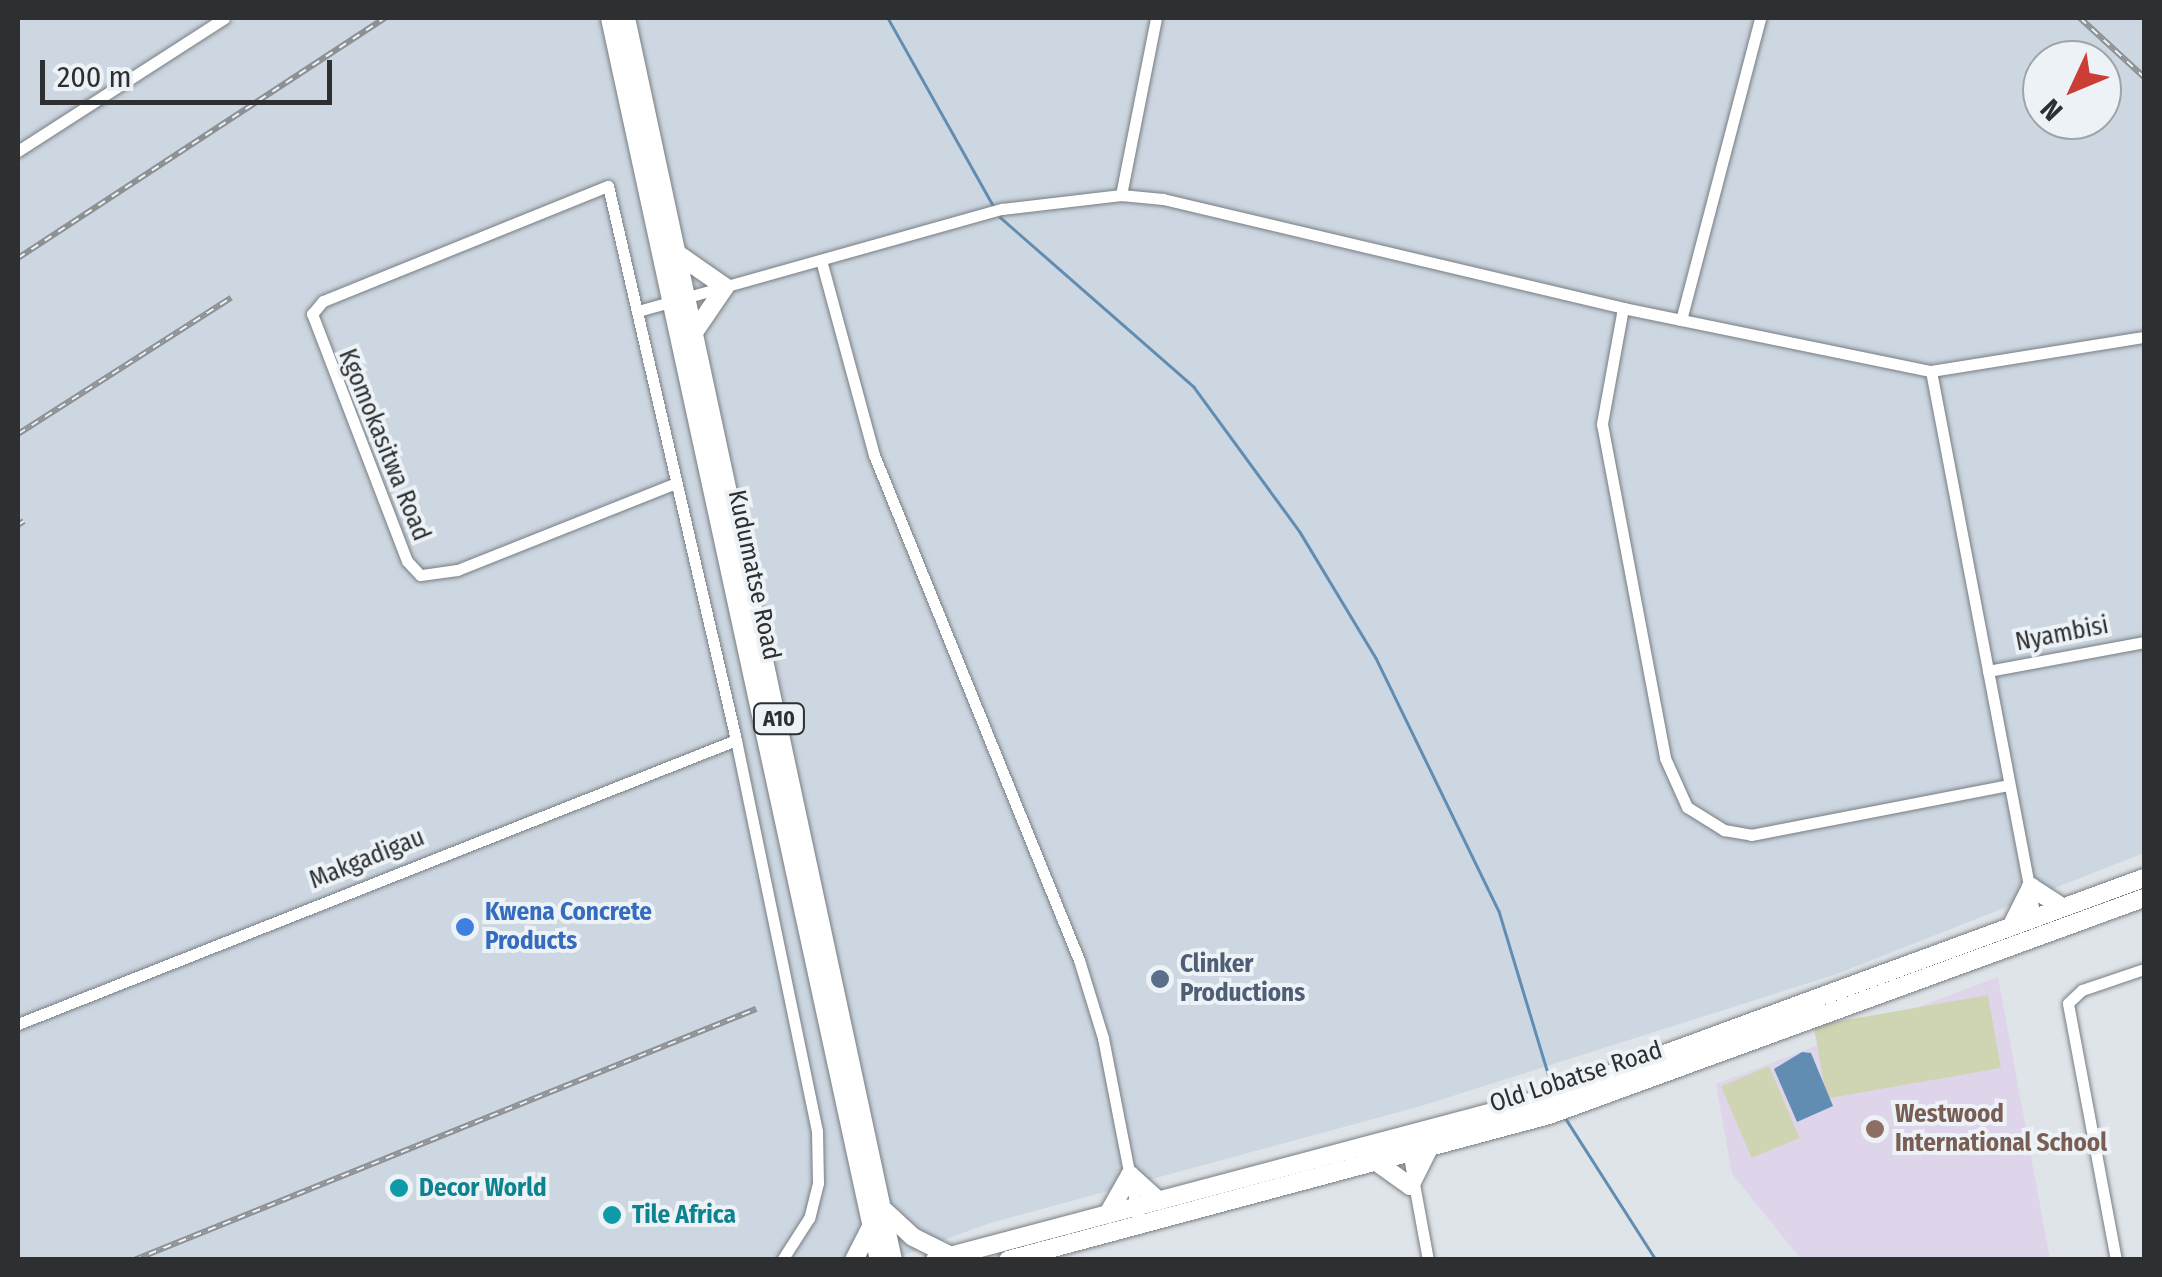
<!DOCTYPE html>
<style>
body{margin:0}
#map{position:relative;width:2162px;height:1277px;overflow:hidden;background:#dfe4e9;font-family:"Fira Sans Condensed",sans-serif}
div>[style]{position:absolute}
.built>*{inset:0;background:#ccd7e1}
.education>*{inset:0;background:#ded5ea}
.green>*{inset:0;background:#cfd5b2;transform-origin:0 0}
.water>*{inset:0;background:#618db3}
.stream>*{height:2.5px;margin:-1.25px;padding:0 1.25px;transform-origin:1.25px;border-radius:1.25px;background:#618db3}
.roads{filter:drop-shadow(0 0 2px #787d81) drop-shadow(0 0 2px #787d81)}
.street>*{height:11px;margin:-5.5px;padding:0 5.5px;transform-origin:5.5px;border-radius:5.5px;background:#fff}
.primary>*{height:18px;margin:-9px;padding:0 9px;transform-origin:9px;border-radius:9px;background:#fff}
.rail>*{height:6px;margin-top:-3px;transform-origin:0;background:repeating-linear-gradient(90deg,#ecf2f6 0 8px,#8d9194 0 16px);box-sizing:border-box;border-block:2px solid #8d9194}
.dots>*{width:28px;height:28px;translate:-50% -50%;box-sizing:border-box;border:5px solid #ecf2f6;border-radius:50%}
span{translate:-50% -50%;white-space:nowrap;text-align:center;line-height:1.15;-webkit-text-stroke:8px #ecf2f6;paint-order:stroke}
.shield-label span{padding:2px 8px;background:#ecf2f6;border:2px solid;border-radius:8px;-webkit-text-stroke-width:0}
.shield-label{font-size:22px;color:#2d2f30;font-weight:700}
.street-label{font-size:25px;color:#2d2f30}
.shop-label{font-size:25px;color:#366cbe;font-weight:700}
.left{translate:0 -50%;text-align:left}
.service-label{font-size:25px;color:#4e5e75;font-weight:700}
.education-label{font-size:25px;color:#785e54;font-weight:700}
.culture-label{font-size:25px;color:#0d838f;font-weight:700}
.frame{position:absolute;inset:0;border:20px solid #2d2f30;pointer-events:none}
.north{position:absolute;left:2022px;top:40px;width:100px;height:100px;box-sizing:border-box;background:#ecf2f6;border:2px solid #a0a4a7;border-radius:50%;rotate:226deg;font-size:28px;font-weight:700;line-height:40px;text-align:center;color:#2d2f30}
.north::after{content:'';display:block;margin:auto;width:35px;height:45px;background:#cb3e35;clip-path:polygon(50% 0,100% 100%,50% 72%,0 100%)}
.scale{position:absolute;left:40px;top:60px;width:292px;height:45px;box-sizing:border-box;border:5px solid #2d2f30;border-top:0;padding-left:12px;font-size:30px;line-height:35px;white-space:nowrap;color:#2d2f30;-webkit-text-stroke:8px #ecf2f6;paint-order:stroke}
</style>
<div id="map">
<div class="built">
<div style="clip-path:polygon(evenodd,18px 18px,2144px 18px,2144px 853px,1834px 975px,1421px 1106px,987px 1224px,893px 1259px,18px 1259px,18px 18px,2042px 60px,2102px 60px,2102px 120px,2042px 120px,2042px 60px)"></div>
</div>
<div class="education">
<div style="clip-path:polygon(1998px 977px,2050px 1259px,1801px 1259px,1732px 1174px,1716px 1084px)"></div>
</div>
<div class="green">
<div style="left:1988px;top:995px;width:74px;height:177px;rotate:80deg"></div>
<div style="left:1769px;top:1066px;width:78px;height:52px;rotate:67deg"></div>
</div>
<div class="water">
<div style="clip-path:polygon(1802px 1052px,1811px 1053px,1833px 1106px,1797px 1122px,1774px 1069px)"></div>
</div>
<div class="stream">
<div style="left:888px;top:18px;width:214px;rotate:60.7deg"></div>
<div style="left:1000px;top:217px;width:258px;rotate:41.2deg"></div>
<div style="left:1194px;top:387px;width:180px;rotate:53.8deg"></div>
<div style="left:1300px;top:532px;width:147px;rotate:58.9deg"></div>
<div style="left:1376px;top:658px;width:281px;rotate:64.1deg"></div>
<div style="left:1499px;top:911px;width:173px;rotate:73.2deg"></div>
<div style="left:1566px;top:1119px;width:167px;rotate:57.4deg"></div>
</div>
<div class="roads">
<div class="street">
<div style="left:18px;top:151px;width:245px;rotate:-32.8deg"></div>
<div style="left:1121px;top:195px;width:180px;rotate:-78.8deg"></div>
<div style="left:821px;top:260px;width:202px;rotate:74.8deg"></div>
<div style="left:874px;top:455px;width:545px;rotate:67.91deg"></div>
<div style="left:1079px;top:960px;width:82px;rotate:72.9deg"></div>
<div style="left:1103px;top:1038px;width:188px;rotate:79deg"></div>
<div style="left:1623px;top:308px;width:118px;rotate:100.3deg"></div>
<div style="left:1602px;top:424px;width:340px;rotate:79.3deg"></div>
<div style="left:1665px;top:758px;width:54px;rotate:65.8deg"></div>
<div style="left:1687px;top:807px;width:44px;rotate:31.9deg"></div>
<div style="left:1724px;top:830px;width:27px;rotate:10deg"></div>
<div style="left:1751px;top:835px;width:263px;rotate:-11deg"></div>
<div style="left:638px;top:311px;width:378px;rotate:-15.7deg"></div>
<div style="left:1002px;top:209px;width:120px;rotate:-6.7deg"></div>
<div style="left:1121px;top:195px;width:42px;rotate:5.4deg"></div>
<div style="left:1163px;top:199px;width:473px;rotate:13.3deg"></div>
<div style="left:1623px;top:308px;width:314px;rotate:11.6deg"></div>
<div style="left:1931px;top:371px;width:216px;rotate:-9.1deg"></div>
<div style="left:1681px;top:320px;width:312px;rotate:-75.3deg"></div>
<div style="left:1931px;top:371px;width:556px;rotate:79.22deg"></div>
<div style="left:676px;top:483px;width:236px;rotate:158.3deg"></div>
<div style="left:457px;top:570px;width:37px;rotate:172deg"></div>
<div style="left:420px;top:575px;width:19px;rotate:-133deg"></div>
<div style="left:407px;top:561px;width:265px;rotate:-111deg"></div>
<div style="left:312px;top:314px;width:17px;rotate:-50deg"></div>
<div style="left:323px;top:301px;width:307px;rotate:-22deg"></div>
<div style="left:608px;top:186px;width:569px;rotate:76.99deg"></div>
<div style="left:736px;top:740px;width:399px;rotate:78.3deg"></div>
<div style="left:817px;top:1131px;width:52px;rotate:88.9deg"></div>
<div style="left:818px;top:1183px;width:36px;rotate:104deg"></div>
<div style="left:809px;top:1218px;width:50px;rotate:122.7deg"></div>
<div style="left:1988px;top:671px;width:159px;rotate:-10.5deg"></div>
<div style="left:18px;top:1024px;width:772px;rotate:-21.58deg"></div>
<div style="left:1408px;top:1151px;width:111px;rotate:79.6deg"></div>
<div style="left:2116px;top:1260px;width:261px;rotate:-100.6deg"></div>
<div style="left:2068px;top:1003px;width:19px;rotate:-43deg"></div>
<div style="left:2082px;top:990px;width:65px;rotate:-18.7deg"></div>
</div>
<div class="primary">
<div style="left:610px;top:18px;width:1271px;rotate:77.78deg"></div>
<div style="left:626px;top:18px;width:1270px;rotate:77.87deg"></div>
<div style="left:679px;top:255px;width:56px;rotate:34.8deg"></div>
<div style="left:725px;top:287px;width:53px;rotate:124.3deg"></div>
<div style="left:2011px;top:927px;width:45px;rotate:-63.4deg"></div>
<div style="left:2031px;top:887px;width:37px;rotate:33deg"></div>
<div style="left:1375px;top:1161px;width:43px;rotate:35.5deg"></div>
<div style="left:1410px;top:1186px;width:45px;rotate:-63.4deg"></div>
<div style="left:885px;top:1211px;width:38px;rotate:43deg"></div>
<div style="left:913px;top:1237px;width:40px;rotate:26.6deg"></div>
<div style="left:1108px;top:1214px;width:45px;rotate:-60.6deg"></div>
<div style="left:1130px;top:1175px;width:39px;rotate:42deg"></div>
<div style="left:854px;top:1260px;width:39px;rotate:-63deg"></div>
<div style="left:935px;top:1260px;width:628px;rotate:-14.86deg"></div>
<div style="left:1542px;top:1099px;width:641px;rotate:-20.16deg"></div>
<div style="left:1008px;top:1260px;width:560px;rotate:-15deg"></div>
<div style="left:1549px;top:1115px;width:633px;rotate:-20.04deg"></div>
</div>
</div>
<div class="rail">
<div style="left:2080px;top:18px;width:87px;rotate:42.7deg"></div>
<div style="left:18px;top:258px;width:439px;rotate:-33.2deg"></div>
<div style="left:18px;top:434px;width:253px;rotate:-32.6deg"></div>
<div style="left:18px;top:525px;width:7px;rotate:-34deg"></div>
<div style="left:134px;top:1260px;width:671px;rotate:-21.98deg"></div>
</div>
<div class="dots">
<div style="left:465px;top:927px;background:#3f7fe0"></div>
<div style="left:1160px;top:979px;background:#5c6f8a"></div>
<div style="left:1875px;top:1129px;background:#8d6e63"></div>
<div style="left:399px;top:1188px;background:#0f9aa8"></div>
<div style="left:612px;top:1215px;background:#0f9aa8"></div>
</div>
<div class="shield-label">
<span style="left:779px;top:719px">A10</span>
</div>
<div class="street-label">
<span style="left:384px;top:445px;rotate:68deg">Kgomokasitwa Road</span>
<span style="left:754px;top:575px;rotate:78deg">Kudumatse Road</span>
<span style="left:2062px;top:634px;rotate:-11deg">Nyambisi</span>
<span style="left:367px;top:859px;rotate:-22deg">Makgadigau</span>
<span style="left:1576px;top:1077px;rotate:-18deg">Old Lobatse Road</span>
</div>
<div class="shop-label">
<span class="left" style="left:485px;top:927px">Kwena Concrete<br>Products</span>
</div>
<div class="service-label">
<span class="left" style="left:1180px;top:979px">Clinker<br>Productions</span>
</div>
<div class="education-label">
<span class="left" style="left:1895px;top:1129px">Westwood<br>International School</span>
</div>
<div class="culture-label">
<span class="left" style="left:419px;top:1188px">Decor World</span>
<span class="left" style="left:632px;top:1215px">Tile Africa</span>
</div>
<div class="frame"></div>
<div class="north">N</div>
<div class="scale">200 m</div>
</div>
